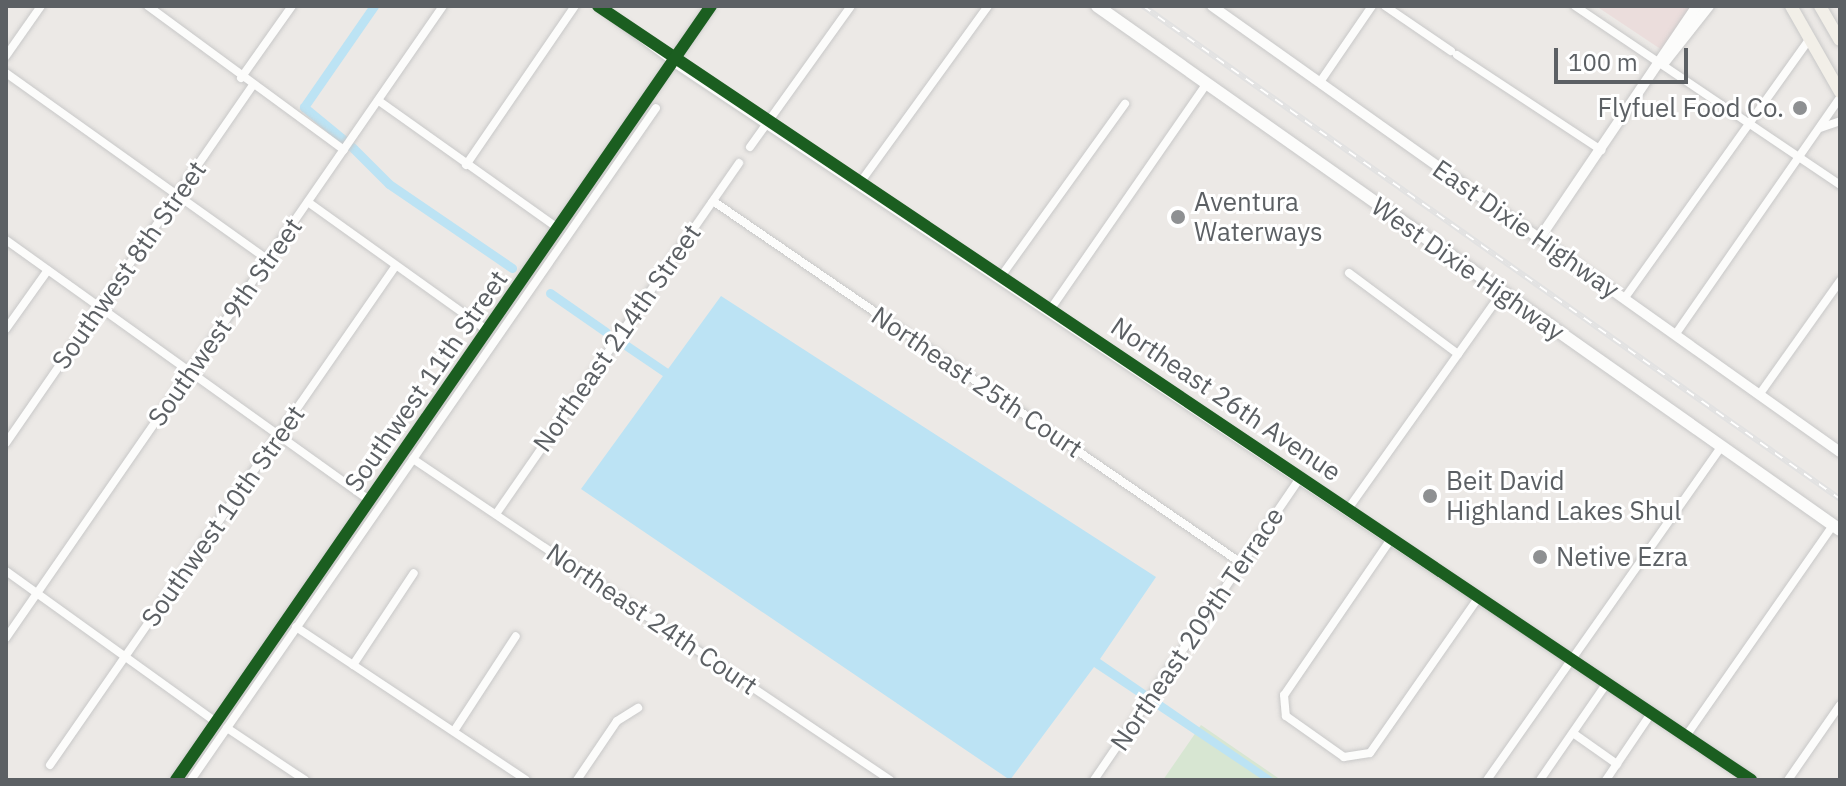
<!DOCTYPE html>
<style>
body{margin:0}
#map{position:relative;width:1846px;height:786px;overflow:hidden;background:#ece9e6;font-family:"IBM Plex Sans",sans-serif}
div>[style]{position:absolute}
.medical>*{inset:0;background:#ebdddc}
.green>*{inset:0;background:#d7e6d2}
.water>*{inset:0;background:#bce3f4}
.canal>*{height:9px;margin:-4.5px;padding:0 4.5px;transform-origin:4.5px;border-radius:4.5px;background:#bce3f4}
.roads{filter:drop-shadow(0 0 2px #c8c8c8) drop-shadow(0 0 2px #c8c8c8)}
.minor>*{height:8px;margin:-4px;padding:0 4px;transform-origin:4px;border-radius:4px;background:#fcfcfb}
.tertiary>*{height:10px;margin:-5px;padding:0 5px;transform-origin:5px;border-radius:5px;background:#fcfcfb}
.secondary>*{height:12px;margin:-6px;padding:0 6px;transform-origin:6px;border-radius:6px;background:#fcfcfb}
.primary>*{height:12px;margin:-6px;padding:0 6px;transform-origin:6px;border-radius:6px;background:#f2efe8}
.rail>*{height:6px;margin-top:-3px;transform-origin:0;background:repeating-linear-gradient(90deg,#fff 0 9px,#e2e2e2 0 18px);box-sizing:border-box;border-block:2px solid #e2e2e2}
.cycleway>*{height:12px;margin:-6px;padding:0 6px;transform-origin:6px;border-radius:6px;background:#1b5e20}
.dots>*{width:22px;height:22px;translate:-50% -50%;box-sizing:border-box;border:4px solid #fff;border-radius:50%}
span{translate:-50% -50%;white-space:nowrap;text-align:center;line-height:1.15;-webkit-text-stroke:6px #fff;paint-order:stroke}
.poi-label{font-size:26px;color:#5c6064}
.right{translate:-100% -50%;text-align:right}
.left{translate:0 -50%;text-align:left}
.street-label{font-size:26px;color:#5c6064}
.frame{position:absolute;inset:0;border:8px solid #5c6064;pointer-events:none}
.scale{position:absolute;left:1554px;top:48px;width:134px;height:36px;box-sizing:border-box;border:4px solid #5c6064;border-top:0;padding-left:10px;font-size:24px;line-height:28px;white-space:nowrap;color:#5c6064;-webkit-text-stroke:6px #fff;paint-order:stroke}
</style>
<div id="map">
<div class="medical">
<div style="clip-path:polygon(1596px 6px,1692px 6px,1662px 50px)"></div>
</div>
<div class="green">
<div style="clip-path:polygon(1201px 725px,1281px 780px,1163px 780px)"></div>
</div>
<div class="water">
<div style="clip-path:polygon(721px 296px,1156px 577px,1100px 659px,1276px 780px,1263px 780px,1094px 667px,1010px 780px,581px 489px)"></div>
</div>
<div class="canal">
<div style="left:344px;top:140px;width:52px;rotate:-140.5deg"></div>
<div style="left:304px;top:107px;width:123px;rotate:-55.3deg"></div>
<div style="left:352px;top:147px;width:52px;rotate:45deg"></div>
<div style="left:389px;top:184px;width:149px;rotate:34.3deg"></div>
<div style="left:550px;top:293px;width:68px;rotate:34.9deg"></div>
<div style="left:624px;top:344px;width:60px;rotate:34.2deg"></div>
</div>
<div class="roads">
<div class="minor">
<div style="left:148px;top:6px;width:243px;rotate:36.3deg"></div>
<div style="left:598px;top:6px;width:93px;rotate:36.3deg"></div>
<div style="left:1385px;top:6px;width:80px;rotate:34.3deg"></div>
<div style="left:1575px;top:6px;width:320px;rotate:34deg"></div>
<div style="left:1457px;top:55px;width:173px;rotate:33.4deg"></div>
<div style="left:6px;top:56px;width:61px;rotate:-55deg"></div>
<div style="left:6px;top:73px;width:320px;rotate:35.5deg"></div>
<div style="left:241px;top:78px;width:88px;rotate:-54.7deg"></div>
<div style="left:1320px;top:82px;width:92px;rotate:-55.6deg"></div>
<div style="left:379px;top:101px;width:221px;rotate:35.4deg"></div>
<div style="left:1820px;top:128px;width:21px;rotate:-19deg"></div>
<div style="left:750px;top:147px;width:173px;rotate:-54.4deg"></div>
<div style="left:466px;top:165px;width:193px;rotate:-55.6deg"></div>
<div style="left:862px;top:180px;width:215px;rotate:-54.1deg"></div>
<div style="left:713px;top:201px;width:640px;rotate:34.43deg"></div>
<div style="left:308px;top:202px;width:221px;rotate:35.6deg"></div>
<div style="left:6px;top:240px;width:447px;rotate:35.6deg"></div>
<div style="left:1349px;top:273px;width:136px;rotate:36.6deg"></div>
<div style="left:1002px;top:275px;width:211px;rotate:-54.3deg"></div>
<div style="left:1624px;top:299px;width:320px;rotate:-54.5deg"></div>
<div style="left:1052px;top:307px;width:272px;rotate:-55.3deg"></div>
<div style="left:6px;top:329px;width:72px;rotate:-54.6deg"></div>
<div style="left:1675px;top:335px;width:289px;rotate:-55.2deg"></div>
<div style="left:1759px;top:395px;width:140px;rotate:-54.6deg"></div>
<div style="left:6px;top:443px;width:434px;rotate:-55.4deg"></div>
<div style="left:413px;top:459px;width:575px;rotate:33.94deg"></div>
<div style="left:1348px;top:509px;width:266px;rotate:-54.6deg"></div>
<div style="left:496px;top:514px;width:427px;rotate:-55.3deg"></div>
<div style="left:1391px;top:539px;width:189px;rotate:124.4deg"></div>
<div style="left:1284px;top:695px;width:21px;rotate:85deg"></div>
<div style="left:1286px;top:716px;width:71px;rotate:35.3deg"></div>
<div style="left:1344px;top:757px;width:26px;rotate:-9deg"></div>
<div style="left:1370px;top:753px;width:189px;rotate:-55.1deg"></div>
<div style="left:6px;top:571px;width:259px;rotate:35.7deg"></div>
<div style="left:296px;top:627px;width:276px;rotate:33.6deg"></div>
<div style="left:6px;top:638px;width:768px;rotate:-55.34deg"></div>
<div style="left:353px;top:665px;width:110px;rotate:-56.5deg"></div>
<div style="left:227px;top:728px;width:94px;rotate:33.7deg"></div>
<div style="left:454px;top:731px;width:113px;rotate:-56.9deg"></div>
<div style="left:1573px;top:733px;width:54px;rotate:35.2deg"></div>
<div style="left:1686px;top:736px;width:257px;rotate:-55.1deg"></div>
<div style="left:50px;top:765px;width:606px;rotate:-55.29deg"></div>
<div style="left:191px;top:780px;width:817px;rotate:-55.32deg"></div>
<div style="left:577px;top:780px;width:71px;rotate:-55.9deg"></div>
<div style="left:617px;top:721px;width:25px;rotate:-32deg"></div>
<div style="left:1094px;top:780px;width:367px;rotate:-55.7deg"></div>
<div style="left:1487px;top:780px;width:408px;rotate:-54.9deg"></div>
<div style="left:1540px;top:780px;width:118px;rotate:-55.4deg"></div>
<div style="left:1606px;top:780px;width:82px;rotate:-55.9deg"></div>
<div style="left:1788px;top:780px;width:91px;rotate:-55.3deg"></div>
</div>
<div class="tertiary">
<div style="left:1212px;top:6px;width:770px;rotate:35.38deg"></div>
<div style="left:673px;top:61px;width:1296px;rotate:33.7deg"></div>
<div style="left:1664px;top:63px;width:73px;rotate:-51.7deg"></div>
<div style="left:1539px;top:239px;width:282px;rotate:-55.9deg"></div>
<div style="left:176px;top:780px;width:941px;rotate:-55.35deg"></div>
</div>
<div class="secondary">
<div style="left:1097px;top:6px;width:909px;rotate:35.19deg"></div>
</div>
<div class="primary">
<div style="left:1791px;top:6px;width:99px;rotate:60.3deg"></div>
<div style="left:1820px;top:6px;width:39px;rotate:60deg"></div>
</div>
</div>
<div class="rail">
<div style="left:1143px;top:6px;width:854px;rotate:35.27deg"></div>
</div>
<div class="cycleway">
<div style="left:598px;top:6px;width:1389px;rotate:33.87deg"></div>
<div style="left:176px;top:780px;width:941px;rotate:-55.35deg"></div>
</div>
<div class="dots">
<div style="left:1800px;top:108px;background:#8e9092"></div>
<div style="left:1178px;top:217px;background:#8e9092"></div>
<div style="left:1430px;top:496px;background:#8e9092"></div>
<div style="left:1540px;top:557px;background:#8e9092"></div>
</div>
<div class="poi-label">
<span class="right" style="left:1784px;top:108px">Flyfuel Food Co.</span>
<span class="left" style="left:1194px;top:217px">Aventura<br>Waterways</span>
<span class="left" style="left:1446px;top:496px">Beit David<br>Highland Lakes Shul</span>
<span class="left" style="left:1556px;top:557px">Netive Ezra</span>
</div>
<div class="street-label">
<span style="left:1526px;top:229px;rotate:35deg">East Dixie Highway</span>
<span style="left:129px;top:265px;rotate:-55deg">Southwest 8th Street</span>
<span style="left:1468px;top:269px;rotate:35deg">West Dixie Highway</span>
<span style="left:225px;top:322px;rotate:-55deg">Southwest 9th Street</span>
<span style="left:617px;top:338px;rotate:-55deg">Northeast 214th Street</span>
<span style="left:426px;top:381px;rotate:-55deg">Southwest 11th Street</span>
<span style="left:977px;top:382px;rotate:34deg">Northeast 25th Court</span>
<span style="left:1226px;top:399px;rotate:34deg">Northeast 26th Avenue</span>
<span style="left:223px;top:516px;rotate:-55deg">Southwest 10th Street</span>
<span style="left:652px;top:619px;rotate:34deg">Northeast 24th Court</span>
<span style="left:1197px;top:629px;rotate:-56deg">Northeast 209th Terrace</span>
</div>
<div class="frame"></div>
<div class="scale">100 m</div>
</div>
